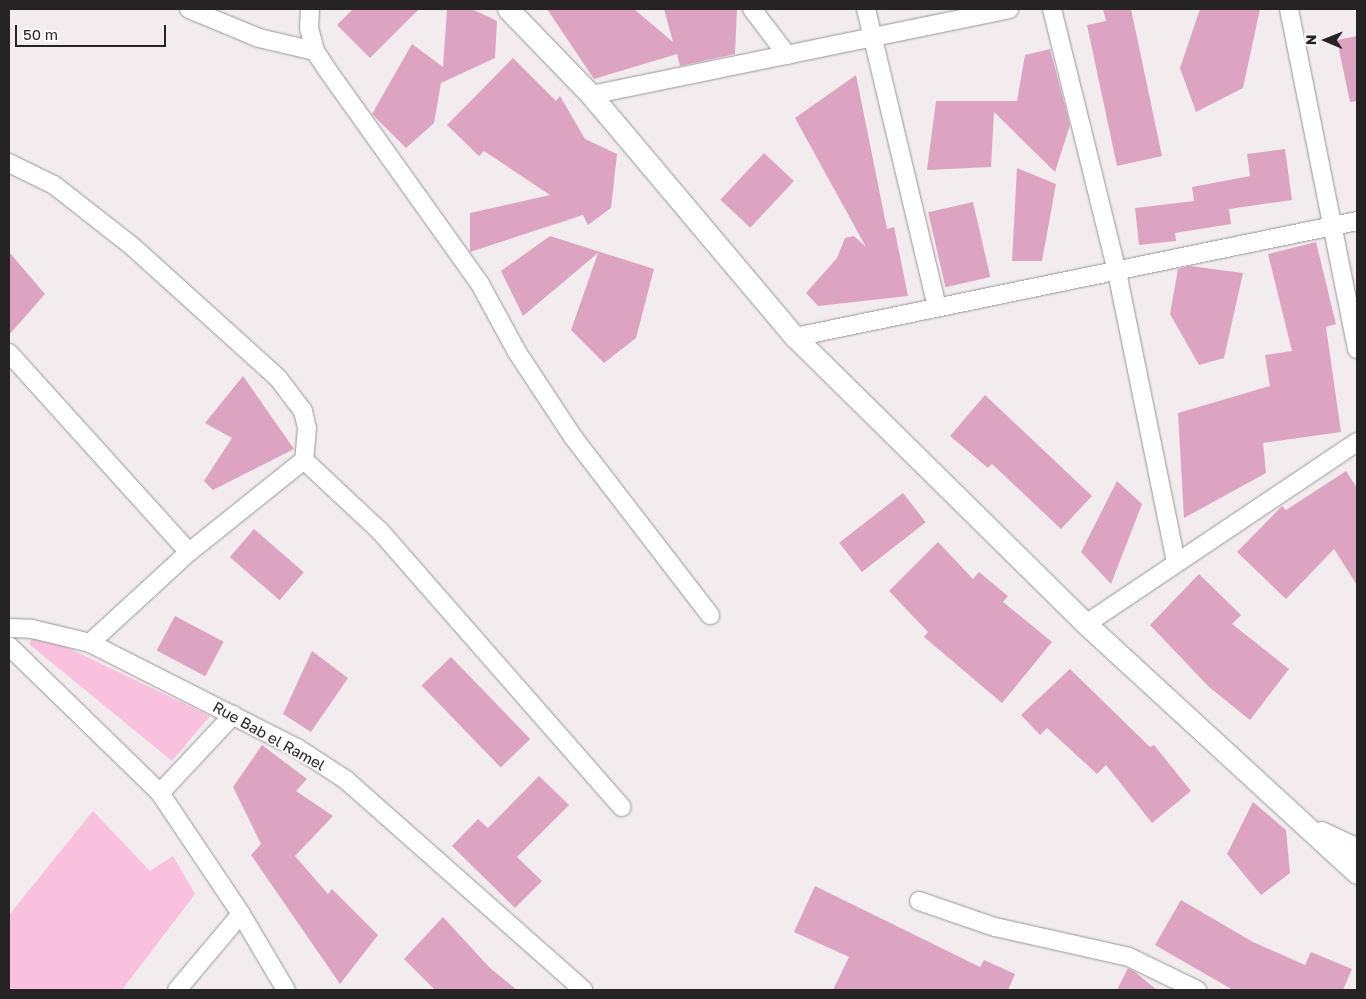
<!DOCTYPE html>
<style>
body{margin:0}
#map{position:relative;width:1366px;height:999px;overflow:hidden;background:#f2ecef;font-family:"Golos Text",sans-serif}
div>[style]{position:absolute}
.green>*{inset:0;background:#fac1df}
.building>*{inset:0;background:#dda4c2;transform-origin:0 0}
.roads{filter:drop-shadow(0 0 1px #999496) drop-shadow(0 0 1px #999496)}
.minor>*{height:18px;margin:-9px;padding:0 9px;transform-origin:9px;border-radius:9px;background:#fff}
.tertiary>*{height:21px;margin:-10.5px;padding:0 10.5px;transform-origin:10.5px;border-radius:10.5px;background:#fff}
span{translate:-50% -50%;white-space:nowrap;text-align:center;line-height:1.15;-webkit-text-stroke:4px #fefafc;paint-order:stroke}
.street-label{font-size:15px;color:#252324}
.frame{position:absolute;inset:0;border:10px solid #252324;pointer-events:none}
.north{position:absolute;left:1301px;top:15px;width:50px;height:50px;-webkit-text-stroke:4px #fefafc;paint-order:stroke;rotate:271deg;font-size:14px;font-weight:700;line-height:20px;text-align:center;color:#252324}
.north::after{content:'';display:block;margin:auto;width:18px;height:22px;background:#252324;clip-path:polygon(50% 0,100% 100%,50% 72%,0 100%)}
.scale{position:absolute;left:15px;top:25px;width:151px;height:22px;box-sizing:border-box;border:2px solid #252324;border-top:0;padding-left:6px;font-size:15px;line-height:18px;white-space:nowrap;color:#252324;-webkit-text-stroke:4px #fefafc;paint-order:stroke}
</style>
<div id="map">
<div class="green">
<div style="clip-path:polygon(35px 632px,210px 716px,172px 761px,29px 644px)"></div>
<div style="clip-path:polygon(93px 811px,150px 871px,173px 856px,195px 894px,122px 990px,9px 990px,9px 915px)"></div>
</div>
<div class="building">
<div style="clip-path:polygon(353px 9px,419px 9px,370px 58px,337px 25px)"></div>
<div style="clip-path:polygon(447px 9px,472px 9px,497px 21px,495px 58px,441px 83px,434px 123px,406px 148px,372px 114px,412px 44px,443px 67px)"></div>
<div style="clip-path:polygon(547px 9px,634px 9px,673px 42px,664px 9px,737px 9px,735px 54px,680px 66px,677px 54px,594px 79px)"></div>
<div style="clip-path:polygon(1103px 9px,1131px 9px,1162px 156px,1117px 166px,1087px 25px,1106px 21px)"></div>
<div style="clip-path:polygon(1200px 9px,1260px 9px,1243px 88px,1196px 112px,1180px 68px)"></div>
<div style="clip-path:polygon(1357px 36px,1357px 101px,1350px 102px,1337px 40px)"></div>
<div style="clip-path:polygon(1050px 49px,1070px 125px,1055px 172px,994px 112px,991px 167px,927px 170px,936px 101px,1017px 101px,1025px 55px)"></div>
<div style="clip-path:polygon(513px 58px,556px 101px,560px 96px,585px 139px,617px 154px,611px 208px,588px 225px,583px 215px,470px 252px,470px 213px,550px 195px,484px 151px,479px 156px,447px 125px)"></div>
<div style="clip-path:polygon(856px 75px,887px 229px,894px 227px,908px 296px,818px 306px,806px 293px,837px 258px,845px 238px,854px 236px,866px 247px,795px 118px)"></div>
<div style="clip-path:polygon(1285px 149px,1292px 200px,1229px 209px,1231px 224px,1175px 233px,1176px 241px,1139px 245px,1135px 208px,1194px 201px,1192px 187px,1250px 176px,1247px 154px)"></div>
<div style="left:764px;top:153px;width:41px;height:64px;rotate:43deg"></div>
<div style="clip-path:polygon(1017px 168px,1056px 184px,1042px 261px,1012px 261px)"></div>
<div style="left:973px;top:202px;width:77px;height:46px;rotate:77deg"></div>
<div style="clip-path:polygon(550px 236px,654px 269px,636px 338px,604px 363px,571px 330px,598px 253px,523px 316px,501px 271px)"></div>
<div style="clip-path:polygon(1316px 242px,1336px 324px,1326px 327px,1341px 432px,1263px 443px,1266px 473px,1184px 518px,1178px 413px,1270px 386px,1265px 355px,1292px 351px,1268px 254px)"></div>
<div style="clip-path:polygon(9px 252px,45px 294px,9px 335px)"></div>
<div style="clip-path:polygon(1190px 266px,1243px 273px,1224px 358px,1199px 365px,1170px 314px,1178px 269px)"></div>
<div style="clip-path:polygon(243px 376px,294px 449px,213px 490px,204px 481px,232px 438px,205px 423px)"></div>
<div style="clip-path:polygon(985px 395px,1092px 496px,1061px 529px,992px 464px,988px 468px,950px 436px)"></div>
<div style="clip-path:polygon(1346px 471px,1357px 488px,1357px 585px,1334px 549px,1286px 599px,1237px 552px,1282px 506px,1286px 510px)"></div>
<div style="clip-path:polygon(1117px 481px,1142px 504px,1111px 584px,1081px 552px)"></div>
<div style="left:903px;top:493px;width:37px;height:81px;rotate:52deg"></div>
<div style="left:254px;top:529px;width:66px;height:37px;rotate:41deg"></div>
<div style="clip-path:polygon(938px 542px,973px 579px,979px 572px,1008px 596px,1003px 602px,1052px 642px,1002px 703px,924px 637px,928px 632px,889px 591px)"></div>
<div style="clip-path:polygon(1199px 574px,1241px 615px,1232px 624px,1289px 669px,1250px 720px,1209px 687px,1150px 625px)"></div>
<div style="left:175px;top:616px;width:55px;height:39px;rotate:28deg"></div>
<div style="clip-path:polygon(312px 651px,348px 678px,311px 732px,283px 714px)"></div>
<div style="left:451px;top:657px;width:114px;height:41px;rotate:46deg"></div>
<div style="clip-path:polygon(1070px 669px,1150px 747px,1154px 745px,1191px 791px,1152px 823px,1106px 765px,1097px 774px,1047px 728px,1040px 735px,1021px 715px)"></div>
<div style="clip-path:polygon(262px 745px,307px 779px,296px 791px,333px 816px,295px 856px,328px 894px,332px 889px,378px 935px,340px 984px,251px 855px,261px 844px,233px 787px)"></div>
<div style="clip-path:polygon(539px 776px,569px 805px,517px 857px,542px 881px,515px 908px,452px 846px,478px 819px,488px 828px)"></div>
<div style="clip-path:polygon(1253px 802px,1286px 830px,1290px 873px,1261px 895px,1227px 854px)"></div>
<div style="clip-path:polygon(815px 886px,980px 967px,984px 960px,1015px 974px,1008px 990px,833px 990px,849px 957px,794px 932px)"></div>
<div style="clip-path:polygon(1181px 900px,1253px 942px,1305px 965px,1311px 952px,1352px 969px,1343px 990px,1233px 990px,1155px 945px)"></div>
<div style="clip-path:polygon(443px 917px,490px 968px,517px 990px,435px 990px,404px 959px)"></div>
<div style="clip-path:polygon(1128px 968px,1135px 972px,1157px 990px,1117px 990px)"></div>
</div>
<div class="roads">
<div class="minor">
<div style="left:189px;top:9px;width:76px;rotate:22.5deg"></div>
<div style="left:259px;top:38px;width:57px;rotate:13.1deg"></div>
<div style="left:310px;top:9px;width:19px;rotate:93deg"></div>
<div style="left:309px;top:28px;width:24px;rotate:75deg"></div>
<div style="left:315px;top:51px;width:20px;rotate:57deg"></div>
<div style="left:326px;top:68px;width:265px;rotate:54.5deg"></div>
<div style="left:480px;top:284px;width:77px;rotate:61.4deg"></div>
<div style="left:517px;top:352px;width:102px;rotate:56.6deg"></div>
<div style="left:573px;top:437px;width:225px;rotate:52.4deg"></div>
<div style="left:752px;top:9px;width:58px;rotate:52.7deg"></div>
<div style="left:866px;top:9px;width:306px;rotate:76.6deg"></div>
<div style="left:1052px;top:9px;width:271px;rotate:76.1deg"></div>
<div style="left:1117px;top:272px;width:296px;rotate:78.5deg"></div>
<div style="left:1289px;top:9px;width:347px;rotate:78.7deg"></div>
<div style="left:591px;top:95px;width:427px;rotate:-11.6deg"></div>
<div style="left:9px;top:163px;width:50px;rotate:26.1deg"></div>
<div style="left:54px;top:185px;width:100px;rotate:38.1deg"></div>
<div style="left:133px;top:247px;width:195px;rotate:42.1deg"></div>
<div style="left:278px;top:378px;width:41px;rotate:52.9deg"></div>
<div style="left:303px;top:411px;width:17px;rotate:77deg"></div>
<div style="left:307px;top:428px;width:32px;rotate:95deg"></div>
<div style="left:304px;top:460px;width:147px;rotate:141.3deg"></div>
<div style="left:795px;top:337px;width:574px;rotate:-11.66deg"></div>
<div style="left:9px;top:353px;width:268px;rotate:47.9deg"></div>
<div style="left:189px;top:552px;width:134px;rotate:137.4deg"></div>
<div style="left:304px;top:460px;width:104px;rotate:43.1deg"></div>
<div style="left:380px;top:531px;width:367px;rotate:48.8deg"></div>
<div style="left:1086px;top:624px;width:326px;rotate:-33.9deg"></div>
<div style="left:9px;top:628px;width:23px;rotate:2deg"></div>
<div style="left:32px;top:629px;width:60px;rotate:13.6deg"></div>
<div style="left:90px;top:643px;width:232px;rotate:26.9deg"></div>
<div style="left:297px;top:748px;width:59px;rotate:33.1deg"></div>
<div style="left:346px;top:780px;width:317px;rotate:41.5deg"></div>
<div style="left:9px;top:646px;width:211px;rotate:44.2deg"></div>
<div style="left:160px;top:793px;width:146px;rotate:56.2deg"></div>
<div style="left:241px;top:914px;width:88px;rotate:59.4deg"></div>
<div style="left:160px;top:793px;width:107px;rotate:-46.9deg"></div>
<div style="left:919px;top:901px;width:80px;rotate:18.9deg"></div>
<div style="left:995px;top:927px;width:137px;rotate:12.6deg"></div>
<div style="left:1129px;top:957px;width:76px;rotate:25.9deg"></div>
<div style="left:177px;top:990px;width:99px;rotate:-49.9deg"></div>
</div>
<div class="tertiary">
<div style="left:508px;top:9px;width:120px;rotate:46deg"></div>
<div style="left:591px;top:95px;width:317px;rotate:49.9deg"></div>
<div style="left:795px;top:337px;width:409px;rotate:44.6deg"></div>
<div style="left:1086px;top:624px;width:368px;rotate:42.6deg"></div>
<div style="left:1321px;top:832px;width:40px;rotate:25deg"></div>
</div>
</div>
<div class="street-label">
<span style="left:269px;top:736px;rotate:29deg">Rue Bab el Ramel</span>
</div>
<div class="frame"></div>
<div class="north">N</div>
<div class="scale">50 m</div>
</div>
